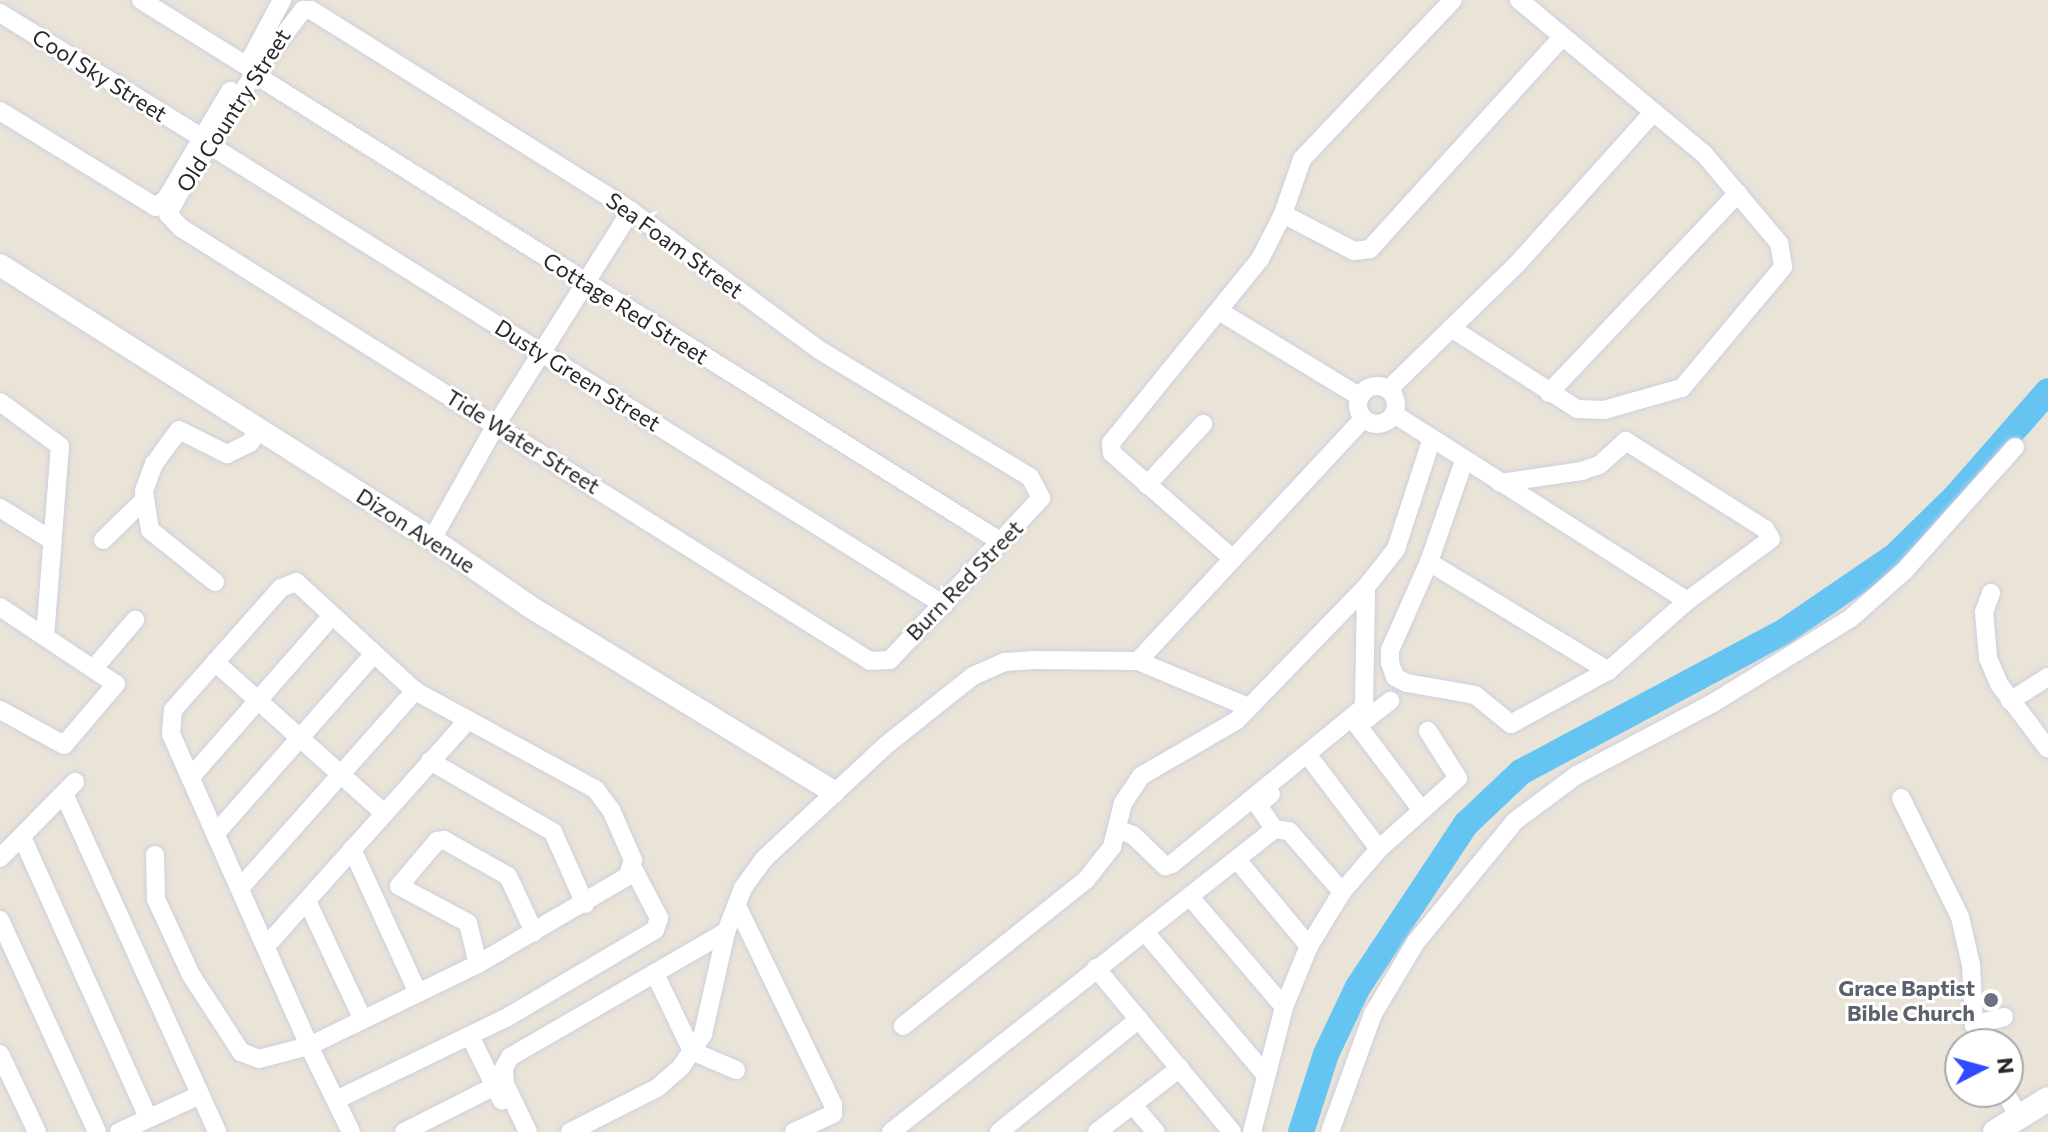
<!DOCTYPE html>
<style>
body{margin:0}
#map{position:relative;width:2048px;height:1132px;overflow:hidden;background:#eae3d7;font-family:Commissioner,sans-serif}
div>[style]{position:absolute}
.river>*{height:26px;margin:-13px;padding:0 13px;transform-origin:13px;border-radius:13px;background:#65c4f2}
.roads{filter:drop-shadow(0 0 2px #cdcfe1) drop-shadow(0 0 2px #cdcfe1)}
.minor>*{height:18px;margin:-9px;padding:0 9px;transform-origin:9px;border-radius:9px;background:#fff}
.minor>.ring{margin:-9px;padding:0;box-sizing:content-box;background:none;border:18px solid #fff;border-radius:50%}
.tertiary>*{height:22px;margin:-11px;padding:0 11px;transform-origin:11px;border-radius:11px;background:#fff}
.secondary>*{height:24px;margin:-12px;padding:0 12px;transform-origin:12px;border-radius:12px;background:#fff}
.dots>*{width:22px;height:22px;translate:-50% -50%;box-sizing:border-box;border:4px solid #fff;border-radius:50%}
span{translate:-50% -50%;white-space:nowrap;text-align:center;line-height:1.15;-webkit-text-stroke:6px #fff;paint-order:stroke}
.street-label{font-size:22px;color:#272727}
.worship-label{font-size:22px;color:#5b616d;font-weight:700}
.right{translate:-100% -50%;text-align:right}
.north{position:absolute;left:1944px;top:1028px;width:80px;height:80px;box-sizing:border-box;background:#fff;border:2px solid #a9a9a9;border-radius:50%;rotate:84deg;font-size:22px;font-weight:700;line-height:32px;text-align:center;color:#272727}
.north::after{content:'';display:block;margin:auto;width:28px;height:36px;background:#304aff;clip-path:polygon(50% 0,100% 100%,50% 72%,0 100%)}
</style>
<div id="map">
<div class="river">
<div style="left:1301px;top:1132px;width:82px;rotate:-72.2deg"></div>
<div style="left:1326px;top:1054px;width:74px;rotate:-64.5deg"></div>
<div style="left:1358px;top:987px;width:196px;rotate:-56.5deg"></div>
<div style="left:1466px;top:824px;width:76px;rotate:-43.4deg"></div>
<div style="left:1521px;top:772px;width:299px;rotate:-28.1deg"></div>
<div style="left:1785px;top:631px;width:133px;rotate:-34.3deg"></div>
<div style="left:1895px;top:556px;width:87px;rotate:-44.5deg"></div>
<div style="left:1957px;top:495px;width:138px;rotate:-48.8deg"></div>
</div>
<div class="roads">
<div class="minor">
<div style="left:141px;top:0;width:125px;rotate:31.9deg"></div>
<div style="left:303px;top:10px;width:8px"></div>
<div style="left:311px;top:10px;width:378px;rotate:32.1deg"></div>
<div style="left:631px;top:211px;width:236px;rotate:36.4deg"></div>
<div style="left:821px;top:351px;width:244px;rotate:31.1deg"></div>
<div style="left:1030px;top:477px;width:24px;rotate:62deg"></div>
<div style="left:1041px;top:498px;width:221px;rotate:133deg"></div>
<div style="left:890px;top:660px;width:20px;rotate:177deg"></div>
<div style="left:870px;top:661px;width:814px;rotate:-147.85deg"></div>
<div style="left:181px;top:228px;width:19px;rotate:-133deg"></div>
<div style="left:168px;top:214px;width:21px;rotate:-62deg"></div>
<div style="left:178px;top:195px;width:143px;rotate:-57.9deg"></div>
<div style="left:254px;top:74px;width:81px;rotate:-52.6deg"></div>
<div style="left:0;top:13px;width:236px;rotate:31.7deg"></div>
<div style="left:250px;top:60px;width:68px;rotate:-61.9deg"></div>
<div style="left:254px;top:74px;width:878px;rotate:32.06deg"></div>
<div style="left:0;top:111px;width:183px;rotate:31.6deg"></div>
<div style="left:156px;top:207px;width:13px;rotate:-39deg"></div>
<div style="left:166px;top:199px;width:126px;rotate:-59.3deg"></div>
<div style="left:211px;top:146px;width:865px;rotate:32.05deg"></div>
<div style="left:1283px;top:214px;width:80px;rotate:27.5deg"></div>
<div style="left:1354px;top:251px;width:16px;rotate:-7deg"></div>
<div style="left:1370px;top:249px;width:287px;rotate:-47.8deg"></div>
<div style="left:1219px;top:311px;width:164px;rotate:31.3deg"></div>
<div style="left:1451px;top:328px;width:150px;rotate:32.7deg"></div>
<div style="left:1577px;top:409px;width:27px;rotate:2deg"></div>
<div style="left:1604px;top:410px;width:81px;rotate:-15.8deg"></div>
<div style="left:1682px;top:388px;width:158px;rotate:-50.1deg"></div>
<div style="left:1783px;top:267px;width:24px;rotate:-99deg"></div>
<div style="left:1779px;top:243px;width:116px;rotate:-130.1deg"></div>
<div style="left:1704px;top:154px;width:241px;rotate:-140.2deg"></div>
<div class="ring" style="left:1358px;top:386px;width:20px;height:20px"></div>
<div style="left:1389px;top:389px;width:182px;rotate:-44.3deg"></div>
<div style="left:1519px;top:262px;width:198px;rotate:-48.1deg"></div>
<div style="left:1549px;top:393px;width:275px;rotate:-46.6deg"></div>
<div style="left:0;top:402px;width:74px;rotate:36.3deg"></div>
<div style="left:60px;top:446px;width:191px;rotate:94.5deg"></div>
<div style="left:1394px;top:414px;width:348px;rotate:32.5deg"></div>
<div style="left:1464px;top:461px;width:107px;rotate:109.1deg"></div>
<div style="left:1429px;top:562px;width:96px;rotate:113.9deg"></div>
<div style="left:1390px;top:650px;width:13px;rotate:90deg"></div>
<div style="left:1390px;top:663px;width:15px;rotate:70deg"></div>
<div style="left:1395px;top:677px;width:13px;rotate:27deg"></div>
<div style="left:1407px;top:683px;width:69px;rotate:10deg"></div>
<div style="left:1475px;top:695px;width:46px;rotate:38.9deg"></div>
<div style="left:1511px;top:724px;width:111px;rotate:-28.7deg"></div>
<div style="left:1608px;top:671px;width:106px;rotate:-41.5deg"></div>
<div style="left:1687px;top:601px;width:104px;rotate:-36.4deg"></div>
<div style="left:1771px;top:539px;width:12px;rotate:-121deg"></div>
<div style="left:1765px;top:529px;width:165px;rotate:-147.7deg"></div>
<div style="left:1626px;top:441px;width:36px;rotate:138deg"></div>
<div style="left:1599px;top:465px;width:18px;rotate:161deg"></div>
<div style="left:1582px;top:471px;width:83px;rotate:171.7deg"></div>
<div style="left:1147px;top:485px;width:83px;rotate:-47.4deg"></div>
<div style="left:0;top:508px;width:62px;rotate:31.9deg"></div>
<div style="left:432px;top:539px;width:131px;rotate:-60.7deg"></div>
<div style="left:496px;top:425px;width:253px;rotate:-57.8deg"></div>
<div style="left:103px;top:540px;width:56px;rotate:-44.3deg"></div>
<div style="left:1233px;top:559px;width:161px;rotate:-138.8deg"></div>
<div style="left:1112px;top:453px;width:10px;rotate:-96deg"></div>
<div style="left:1111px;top:443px;width:237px;rotate:-51deg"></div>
<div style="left:1260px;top:259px;width:51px;rotate:-62.9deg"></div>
<div style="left:1283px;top:214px;width:58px;rotate:-70.9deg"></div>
<div style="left:1302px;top:159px;width:219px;rotate:-46.5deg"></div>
<div style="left:1429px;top:562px;width:210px;rotate:31.3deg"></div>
<div style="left:215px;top:582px;width:83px;rotate:-141.3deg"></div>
<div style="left:150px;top:530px;width:39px;rotate:-99deg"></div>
<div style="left:144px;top:491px;width:29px;rotate:-70deg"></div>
<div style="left:154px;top:464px;width:42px;rotate:-53.7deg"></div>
<div style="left:179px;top:430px;width:54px;rotate:26.6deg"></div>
<div style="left:227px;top:454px;width:25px;rotate:-26deg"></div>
<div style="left:250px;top:443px;width:17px;rotate:-59deg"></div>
<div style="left:1991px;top:593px;width:20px;rotate:110deg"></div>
<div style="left:1984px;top:612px;width:46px;rotate:85deg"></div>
<div style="left:1988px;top:658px;width:28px;rotate:67deg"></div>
<div style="left:1999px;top:684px;width:81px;rotate:53deg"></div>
<div style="left:0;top:607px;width:139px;rotate:33.6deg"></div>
<div style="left:116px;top:684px;width:80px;rotate:130.4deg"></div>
<div style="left:64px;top:745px;width:73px;rotate:-151.3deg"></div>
<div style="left:1138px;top:661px;width:330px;rotate:-47.1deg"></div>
<div style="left:215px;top:662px;width:225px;rotate:41.8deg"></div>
<div style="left:95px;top:667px;width:62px;rotate:-49.6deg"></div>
<div style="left:2010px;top:701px;width:45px;rotate:-32.3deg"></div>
<div style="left:1358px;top:726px;width:41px;rotate:-38deg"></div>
<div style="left:1358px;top:726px;width:103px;rotate:52.9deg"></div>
<div style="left:430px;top:761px;width:142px;rotate:30deg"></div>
<div style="left:553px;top:832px;width:79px;rotate:66deg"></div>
<div style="left:1313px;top:762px;width:109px;rotate:52.8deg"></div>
<div style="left:190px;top:778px;width:215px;rotate:-48.8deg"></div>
<div style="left:64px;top:794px;width:371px;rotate:65.6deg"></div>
<div style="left:1271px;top:794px;width:17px;rotate:140deg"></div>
<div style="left:1258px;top:805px;width:29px;rotate:56deg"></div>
<div style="left:1901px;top:798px;width:133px;rotate:63.6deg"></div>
<div style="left:1960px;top:917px;width:49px;rotate:77.1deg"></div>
<div style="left:1971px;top:965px;width:60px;rotate:87.1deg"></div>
<div style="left:1974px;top:1025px;width:21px;rotate:65deg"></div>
<div style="left:1119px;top:830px;width:15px;rotate:20deg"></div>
<div style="left:1133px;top:835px;width:45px;rotate:44.1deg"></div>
<div style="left:1165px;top:866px;width:7px;rotate:-16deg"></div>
<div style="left:1172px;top:864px;width:248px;rotate:-39.3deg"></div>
<div style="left:1364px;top:707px;width:120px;rotate:-89deg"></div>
<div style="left:216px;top:833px;width:237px;rotate:-48.6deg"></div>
<div style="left:22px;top:837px;width:308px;rotate:65.8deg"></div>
<div style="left:352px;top:849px;width:158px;rotate:65.4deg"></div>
<div style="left:155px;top:855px;width:44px;rotate:88.7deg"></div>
<div style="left:156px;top:899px;width:84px;rotate:65.3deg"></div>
<div style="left:191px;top:975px;width:92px;rotate:57deg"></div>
<div style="left:241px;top:1052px;width:19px;rotate:21deg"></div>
<div style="left:259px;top:1059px;width:52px;rotate:-14.6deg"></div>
<div style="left:309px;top:1046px;width:188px;rotate:-25.9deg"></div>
<div style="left:478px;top:964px;width:174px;rotate:-30.4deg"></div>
<div style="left:628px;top:876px;width:17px;rotate:-73deg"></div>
<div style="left:633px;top:860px;width:55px;rotate:-113.7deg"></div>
<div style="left:611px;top:810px;width:26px;rotate:-127deg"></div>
<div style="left:595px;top:789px;width:205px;rotate:-151.4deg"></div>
<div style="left:415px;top:691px;width:161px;rotate:-137.5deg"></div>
<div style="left:296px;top:582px;width:16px;rotate:158deg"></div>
<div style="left:281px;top:588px;width:163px;rotate:131.5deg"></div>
<div style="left:173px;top:710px;width:24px;rotate:95deg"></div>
<div style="left:171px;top:734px;width:341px;rotate:66.1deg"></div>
<div style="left:309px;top:1046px;width:96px;rotate:64deg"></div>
<div style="left:0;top:858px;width:107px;rotate:-45.4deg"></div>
<div style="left:1238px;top:861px;width:111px;rotate:50.1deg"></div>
<div style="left:240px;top:888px;width:264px;rotate:-48.4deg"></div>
<div style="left:1191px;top:898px;width:143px;rotate:49.5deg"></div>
<div style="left:308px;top:903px;width:129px;rotate:64.8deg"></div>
<div style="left:737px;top:906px;width:221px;rotate:64.2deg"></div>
<div style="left:833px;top:1105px;width:9px;rotate:90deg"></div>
<div style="left:833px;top:1114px;width:43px;rotate:155.2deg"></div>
<div style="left:0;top:920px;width:233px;rotate:65.4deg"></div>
<div style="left:1145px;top:932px;width:186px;rotate:49.8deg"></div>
<div style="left:267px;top:945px;width:292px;rotate:-48.2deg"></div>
<div style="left:462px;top:727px;width:8px;rotate:-83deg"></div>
<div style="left:478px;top:964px;width:42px;rotate:-103.7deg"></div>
<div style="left:468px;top:923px;width:78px;rotate:-151.8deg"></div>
<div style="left:399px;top:886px;width:59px;rotate:-49.8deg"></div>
<div style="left:437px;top:841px;width:7px;rotate:-8deg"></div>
<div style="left:444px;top:840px;width:73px;rotate:29.4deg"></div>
<div style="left:508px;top:876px;width:62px;rotate:65.1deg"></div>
<div style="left:1096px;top:968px;width:213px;rotate:50.3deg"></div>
<div style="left:655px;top:974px;width:85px;rotate:64.3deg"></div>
<div style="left:692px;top:1051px;width:48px;rotate:23.4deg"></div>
<div style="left:1974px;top:1025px;width:31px;rotate:-15deg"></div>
<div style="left:903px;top:1026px;width:234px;rotate:-38.6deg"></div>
<div style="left:1086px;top:880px;width:42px;rotate:-51.8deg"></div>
<div style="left:1112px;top:847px;width:45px;rotate:-76deg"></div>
<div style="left:1123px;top:803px;width:32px;rotate:-56deg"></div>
<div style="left:1141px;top:776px;width:110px;rotate:-30.1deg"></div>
<div style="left:1236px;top:721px;width:187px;rotate:-45.9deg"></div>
<div style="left:1366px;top:587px;width:48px;rotate:-51.7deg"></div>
<div style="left:1396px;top:549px;width:114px;rotate:-72deg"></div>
<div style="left:470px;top:1036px;width:72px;rotate:63.8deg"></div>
<div style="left:0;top:1054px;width:86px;rotate:64.6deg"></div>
<div style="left:2005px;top:1092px;width:29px;rotate:61deg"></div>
<div style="left:336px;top:1100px;width:189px;rotate:-25.8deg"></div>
<div style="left:506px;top:1018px;width:173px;rotate:-30.6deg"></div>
<div style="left:655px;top:930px;width:13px;rotate:-72deg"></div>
<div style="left:659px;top:918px;width:54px;rotate:-117.5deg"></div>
<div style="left:1133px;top:1105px;width:35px;rotate:50deg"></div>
<div style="left:119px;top:1132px;width:89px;rotate:-24.6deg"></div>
<div style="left:404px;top:1132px;width:102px;rotate:-26.8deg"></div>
<div style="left:528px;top:1132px;width:53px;rotate:-115.6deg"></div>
<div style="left:505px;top:1084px;width:16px;rotate:-94deg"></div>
<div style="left:504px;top:1068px;width:13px;rotate:-61deg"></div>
<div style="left:510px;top:1057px;width:250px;rotate:-30.1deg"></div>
<div style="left:570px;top:1132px;width:97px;rotate:-26.8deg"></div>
<div style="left:657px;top:1088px;width:32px;rotate:-41deg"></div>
<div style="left:681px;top:1067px;width:40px;rotate:-56deg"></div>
<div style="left:703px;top:1034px;width:105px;rotate:-77.3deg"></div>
<div style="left:726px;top:932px;width:47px;rotate:-68.9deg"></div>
<div style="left:743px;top:888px;width:37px;rotate:-54deg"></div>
<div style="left:765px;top:858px;width:164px;rotate:-43deg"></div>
<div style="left:885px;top:746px;width:112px;rotate:-38.5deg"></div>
<div style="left:973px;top:676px;width:35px;rotate:-24deg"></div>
<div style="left:1005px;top:662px;width:29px;rotate:-4deg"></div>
<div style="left:1034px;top:660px;width:104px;rotate:0.6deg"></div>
<div style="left:1138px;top:661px;width:119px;rotate:22.7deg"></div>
<div style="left:891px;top:1132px;width:488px;rotate:-38.3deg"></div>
<div style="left:1274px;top:829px;width:15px;rotate:8deg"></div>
<div style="left:1289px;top:831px;width:81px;rotate:49deg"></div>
<div style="left:999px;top:1132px;width:180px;rotate:-38.9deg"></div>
<div style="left:1097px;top:1132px;width:105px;rotate:-37.6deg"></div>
<div style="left:1252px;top:1132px;width:129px;rotate:-75.6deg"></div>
<div style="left:1284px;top:1007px;width:66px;rotate:-67.7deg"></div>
<div style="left:1309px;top:946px;width:63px;rotate:-58.6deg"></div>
<div style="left:1342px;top:892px;width:57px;rotate:-49.3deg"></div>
<div style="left:1379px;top:849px;width:106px;rotate:-41.9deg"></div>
<div style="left:1458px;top:778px;width:56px;rotate:-122.6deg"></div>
<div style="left:1330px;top:1132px;width:126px;rotate:-70deg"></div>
<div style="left:1373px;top:1014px;width:84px;rotate:-59.2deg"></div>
<div style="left:1416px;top:942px;width:156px;rotate:-50.7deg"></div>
<div style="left:1515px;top:821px;width:77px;rotate:-36.6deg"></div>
<div style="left:1577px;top:775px;width:154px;rotate:-27.9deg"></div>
<div style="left:1713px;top:703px;width:162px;rotate:-31.6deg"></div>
<div style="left:1851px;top:618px;width:72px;rotate:-41.6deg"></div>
<div style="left:1905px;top:570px;width:165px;rotate:-48.2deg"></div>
</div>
<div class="tertiary">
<div style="left:0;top:265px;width:512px;rotate:32.39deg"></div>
<div style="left:432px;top:539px;width:118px;rotate:34.6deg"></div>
<div style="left:529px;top:606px;width:357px;rotate:31.4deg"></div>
</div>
<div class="secondary">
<div style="left:1995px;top:1132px;width:62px;rotate:-31.9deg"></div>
</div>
</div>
<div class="dots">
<div style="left:1991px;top:1000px;background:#6b7280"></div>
</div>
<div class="street-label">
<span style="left:100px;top:75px;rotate:32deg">Cool Sky Street</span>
<span style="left:233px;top:110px;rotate:-57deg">Old Country Street</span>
<span style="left:675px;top:245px;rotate:36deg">Sea Foam Street</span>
<span style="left:626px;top:308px;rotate:32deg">Cottage Red Street</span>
<span style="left:578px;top:375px;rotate:32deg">Dusty Green Street</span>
<span style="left:523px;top:441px;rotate:32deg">Tide Water Street</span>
<span style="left:416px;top:530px;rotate:33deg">Dizon Avenue</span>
<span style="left:964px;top:580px;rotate:-46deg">Burn Red Street</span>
</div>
<div class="worship-label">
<span class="right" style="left:1975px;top:1000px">Grace Baptist<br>Bible Church</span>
</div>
<div class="north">N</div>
</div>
